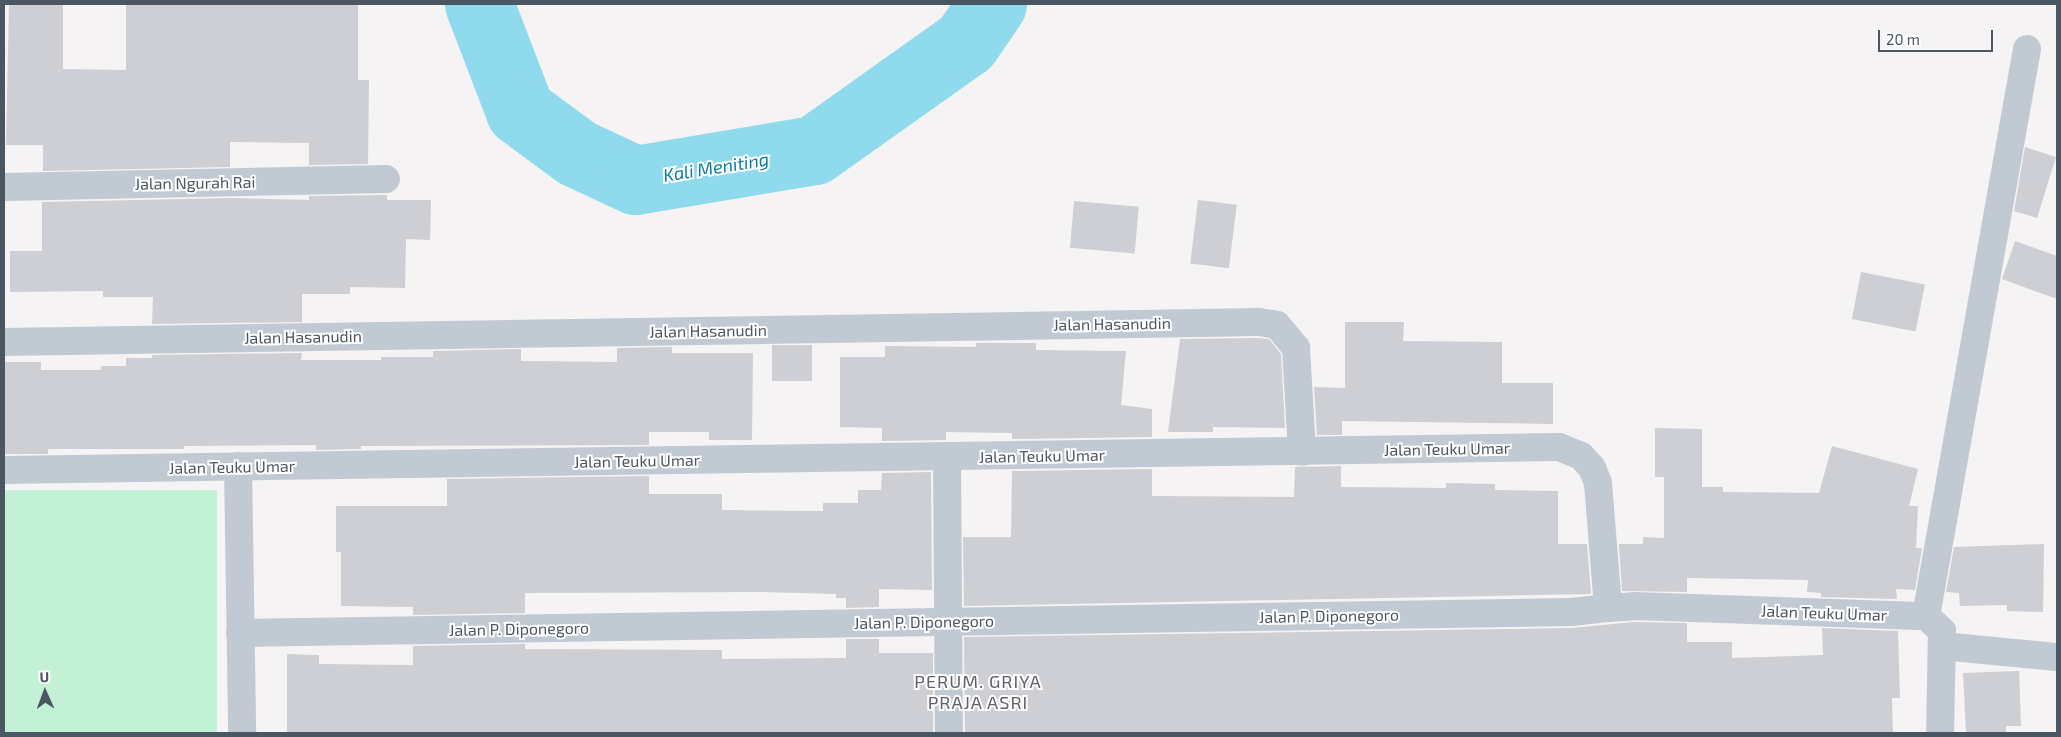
<!DOCTYPE html>
<style>
body{margin:0}
#map{position:relative;width:2061px;height:737px;overflow:hidden;background:#f5f3f3;font-family:"Exo 2",sans-serif}
div>[style]{position:absolute}
.green>*{inset:0;background:#c3f1d5;transform-origin:0 0}
.river>*{height:69px;margin:-34.5px;padding:0 34.5px;transform-origin:34.5px;border-radius:34.5px;background:#90daee}
.building>*{inset:0;background:#cdcfd5;transform-origin:0 0}
.minor>*{height:28px;margin:-14px;padding:0 14px;transform-origin:14px;border-radius:14px;background:#c1cad2}
span{translate:-50% -50%;white-space:nowrap;text-align:center;line-height:1.15;-webkit-text-stroke:4px #fff;paint-order:stroke}
.street-label{font-size:16px;color:#4a5661}
.water-label{font-size:18px;color:#0c7c9b;font-style:italic}
.neighbourhood-label{font-size:18px;color:#5f6368;letter-spacing:1px}
.frame{position:absolute;inset:0;border:5px solid #4a5661;pointer-events:none}
.north{position:absolute;left:20px;top:667px;width:50px;height:50px;-webkit-text-stroke:4px #fff;paint-order:stroke;rotate:358deg;font-size:14px;font-weight:700;line-height:20px;text-align:center;color:#4a5661}
.north::after{content:'';display:block;margin:auto;width:18px;height:22px;background:#4a5661;clip-path:polygon(50% 0,100% 100%,50% 72%,0 100%)}
.scale{position:absolute;left:1878px;top:30px;width:115px;height:22px;box-sizing:border-box;border:2px solid #4a5661;border-top:0;padding-left:6px;font-size:15px;line-height:18px;white-space:nowrap;color:#4a5661;-webkit-text-stroke:4px #fff;paint-order:stroke}
</style>
<div id="map">
<div class="green">
<div style="left:4px;top:490px;width:213px;height:243px"></div>
</div>
<div class="river">
<div style="left:479px;top:4px;width:115px;rotate:69deg"></div>
<div style="left:520px;top:111px;width:71px;rotate:36.4deg"></div>
<div style="left:577px;top:153px;width:64px;rotate:25deg"></div>
<div style="left:635px;top:180px;width:181px;rotate:-9.5deg"></div>
<div style="left:814px;top:150px;width:186px;rotate:-35.4deg"></div>
<div style="left:966px;top:42px;width:46px;rotate:-55.6deg"></div>
</div>
<div class="building">
<div style="clip-path:polygon(9px 4px,63px 4px,63px 69px,126px 70px,126px 4px,358px 4px,358px 80px,369px 80px,368px 164px,309px 165px,309px 143px,230px 142px,230px 167px,43px 171px,43px 145px,6px 145px)"></div>
<div style="clip-path:polygon(2025px 147px,2056px 157px,2037px 218px,2014px 211px)"></div>
<div style="clip-path:polygon(387px 195px,387px 200px,431px 200px,430px 240px,406px 239px,405px 288px,350px 287px,350px 294px,302px 294px,302px 322px,152px 324px,153px 297px,103px 297px,103px 291px,10px 292px,10px 251px,42px 251px,42px 202px,230px 198px,309px 200px,309px 196px)"></div>
<div style="left:1198px;top:200px;width:39px;height:64px;rotate:7deg"></div>
<div style="left:1074px;top:201px;width:65px;height:47px;rotate:5deg"></div>
<div style="clip-path:polygon(2015px 241px,2057px 256px,2057px 299px,2002px 279px)"></div>
<div style="left:1861px;top:272px;width:65px;height:48px;rotate:11deg"></div>
<div style="clip-path:polygon(1345px 322px,1404px 322px,1403px 341px,1502px 342px,1502px 383px,1553px 383px,1553px 424px,1342px 421px,1342px 435px,1317px 435px,1314px 387px,1345px 388px)"></div>
<div style="clip-path:polygon(1258px 338px,1269px 339px,1281px 354px,1285px 428px,1213px 427px,1213px 432px,1168px 432px,1180px 339px)"></div>
<div style="clip-path:polygon(976px 343px,1036px 343px,1036px 350px,1126px 351px,1121px 405px,1152px 409px,1152px 437px,1012px 439px,1012px 433px,946px 432px,946px 440px,882px 441px,882px 428px,840px 427px,840px 357px,885px 357px,885px 346px,976px 347px)"></div>
<div style="left:772px;top:345px;width:40px;height:36px"></div>
<div style="clip-path:polygon(672px 347px,672px 353px,753px 353px,752px 440px,709px 440px,709px 432px,649px 432px,649px 445px,361px 446px,361px 449px,316px 450px,316px 445px,184px 446px,184px 449px,48px 449px,48px 454px,4px 454px,4px 362px,41px 362px,41px 370px,101px 370px,101px 366px,126px 366px,126px 358px,152px 358px,152px 355px,302px 353px,301px 360px,381px 360px,381px 357px,433px 357px,433px 351px,521px 349px,521px 361px,617px 362px,617px 348px)"></div>
<div style="clip-path:polygon(1655px 428px,1702px 429px,1702px 487px,1723px 487px,1723px 492px,1819px 493px,1832px 446px,1918px 469px,1909px 506px,1918px 506px,1916px 548px,1922px 548px,1915px 590px,1896px 589px,1897px 599px,1821px 597px,1821px 593px,1807px 592px,1808px 580px,1687px 578px,1687px 592px,1622px 591px,1619px 544px,1643px 544px,1643px 537px,1664px 538px,1664px 477px,1655px 477px)"></div>
<div style="clip-path:polygon(1341px 466px,1341px 487px,1446px 488px,1446px 483px,1495px 484px,1495px 490px,1558px 491px,1558px 544px,1587px 544px,1591px 594px,964px 606px,963px 537px,1011px 537px,1012px 471px,1152px 469px,1152px 496px,1294px 497px,1295px 467px)"></div>
<div style="clip-path:polygon(931px 472px,932px 590px,879px 589px,879px 607px,846px 608px,846px 598px,836px 598px,836px 594px,760px 592px,525px 593px,525px 613px,413px 615px,413px 607px,341px 606px,341px 552px,336px 552px,336px 506px,447px 506px,447px 479px,649px 476px,649px 494px,722px 494px,722px 510px,823px 511px,823px 503px,858px 503px,858px 490px,881px 490px,882px 473px)"></div>
<div style="clip-path:polygon(2044px 544px,2043px 612px,2007px 611px,2007px 605px,1960px 606px,1959px 593px,1946px 592px,1954px 547px)"></div>
<div style="clip-path:polygon(1634px 622px,1687px 623px,1687px 642px,1732px 642px,1732px 658px,1823px 655px,1822px 628px,1898px 631px,1900px 698px,1892px 698px,1893px 733px,965px 733px,964px 637px,1571px 628px)"></div>
<div style="clip-path:polygon(846px 639px,879px 639px,879px 653px,933px 653px,933px 733px,287px 733px,287px 654px,319px 655px,319px 664px,413px 665px,413px 646px,525px 644px,525px 649px,722px 650px,722px 659px,846px 658px)"></div>
<div style="clip-path:polygon(2019px 671px,2021px 726px,2006px 726px,2006px 733px,1966px 733px,1963px 673px)"></div>
</div>
<div class="minor">
<div style="left:4px;top:187px;width:382px;rotate:-1.2deg"></div>
<div style="left:4px;top:342px;width:1255px;rotate:-0.91deg"></div>
<div style="left:1259px;top:322px;width:18px;rotate:9deg"></div>
<div style="left:1277px;top:325px;width:30px;rotate:50deg"></div>
<div style="left:1296px;top:348px;width:104px;rotate:86.7deg"></div>
<div style="left:947px;top:457px;width:276px;rotate:89.6deg"></div>
<div style="left:238px;top:466px;width:267px;rotate:89.1deg"></div>
<div style="left:4px;top:470px;width:1555px;rotate:-0.85deg"></div>
<div style="left:1559px;top:447px;width:24px;rotate:22deg"></div>
<div style="left:1581px;top:456px;width:16px;rotate:47deg"></div>
<div style="left:1592px;top:468px;width:16px;rotate:68deg"></div>
<div style="left:1598px;top:483px;width:125px;rotate:85.4deg"></div>
<div style="left:1608px;top:608px;width:26px;rotate:-4deg"></div>
<div style="left:1634px;top:606px;width:292px;rotate:2deg"></div>
<div style="left:1926px;top:616px;width:22px;rotate:43deg"></div>
<div style="left:1942px;top:631px;width:102px;rotate:91.1deg"></div>
<div style="left:1926px;top:616px;width:576px;rotate:-79.9deg"></div>
<div style="left:240px;top:633px;width:1331px;rotate:-0.9deg"></div>
<div style="left:1571px;top:612px;width:37px;rotate:-6deg"></div>
<div style="left:1942px;top:646px;width:116px;rotate:5.5deg"></div>
</div>
<div class="street-label">
<span style="left:195px;top:183px;rotate:-1deg">Jalan Ngurah Rai</span>
<span style="left:1112px;top:324px;rotate:-1deg">Jalan Hasanudin</span>
<span style="left:708px;top:331px;rotate:-1deg">Jalan Hasanudin</span>
<span style="left:303px;top:337px;rotate:-1deg">Jalan Hasanudin</span>
<span style="left:1447px;top:449px;rotate:-1deg">Jalan Teuku Umar</span>
<span style="left:1042px;top:456px;rotate:-1deg">Jalan Teuku Umar</span>
<span style="left:637px;top:461px;rotate:-1deg">Jalan Teuku Umar</span>
<span style="left:232px;top:467px;rotate:-1deg">Jalan Teuku Umar</span>
<span style="left:1824px;top:613px;rotate:2deg">Jalan Teuku Umar</span>
<span style="left:1329px;top:616px;rotate:-1deg">Jalan P. Diponegoro</span>
<span style="left:924px;top:622px;rotate:-1deg">Jalan P. Diponegoro</span>
<span style="left:519px;top:629px;rotate:-1deg">Jalan P. Diponegoro</span>
</div>
<div class="water-label">
<span style="left:716px;top:167px;rotate:-9deg">Kali Meniting</span>
</div>
<div class="neighbourhood-label">
<span style="left:978px;top:692px">PERUM. GRIYA<br>PRAJA ASRI</span>
</div>
<div class="frame"></div>
<div class="north">U</div>
<div class="scale">20 m</div>
</div>
